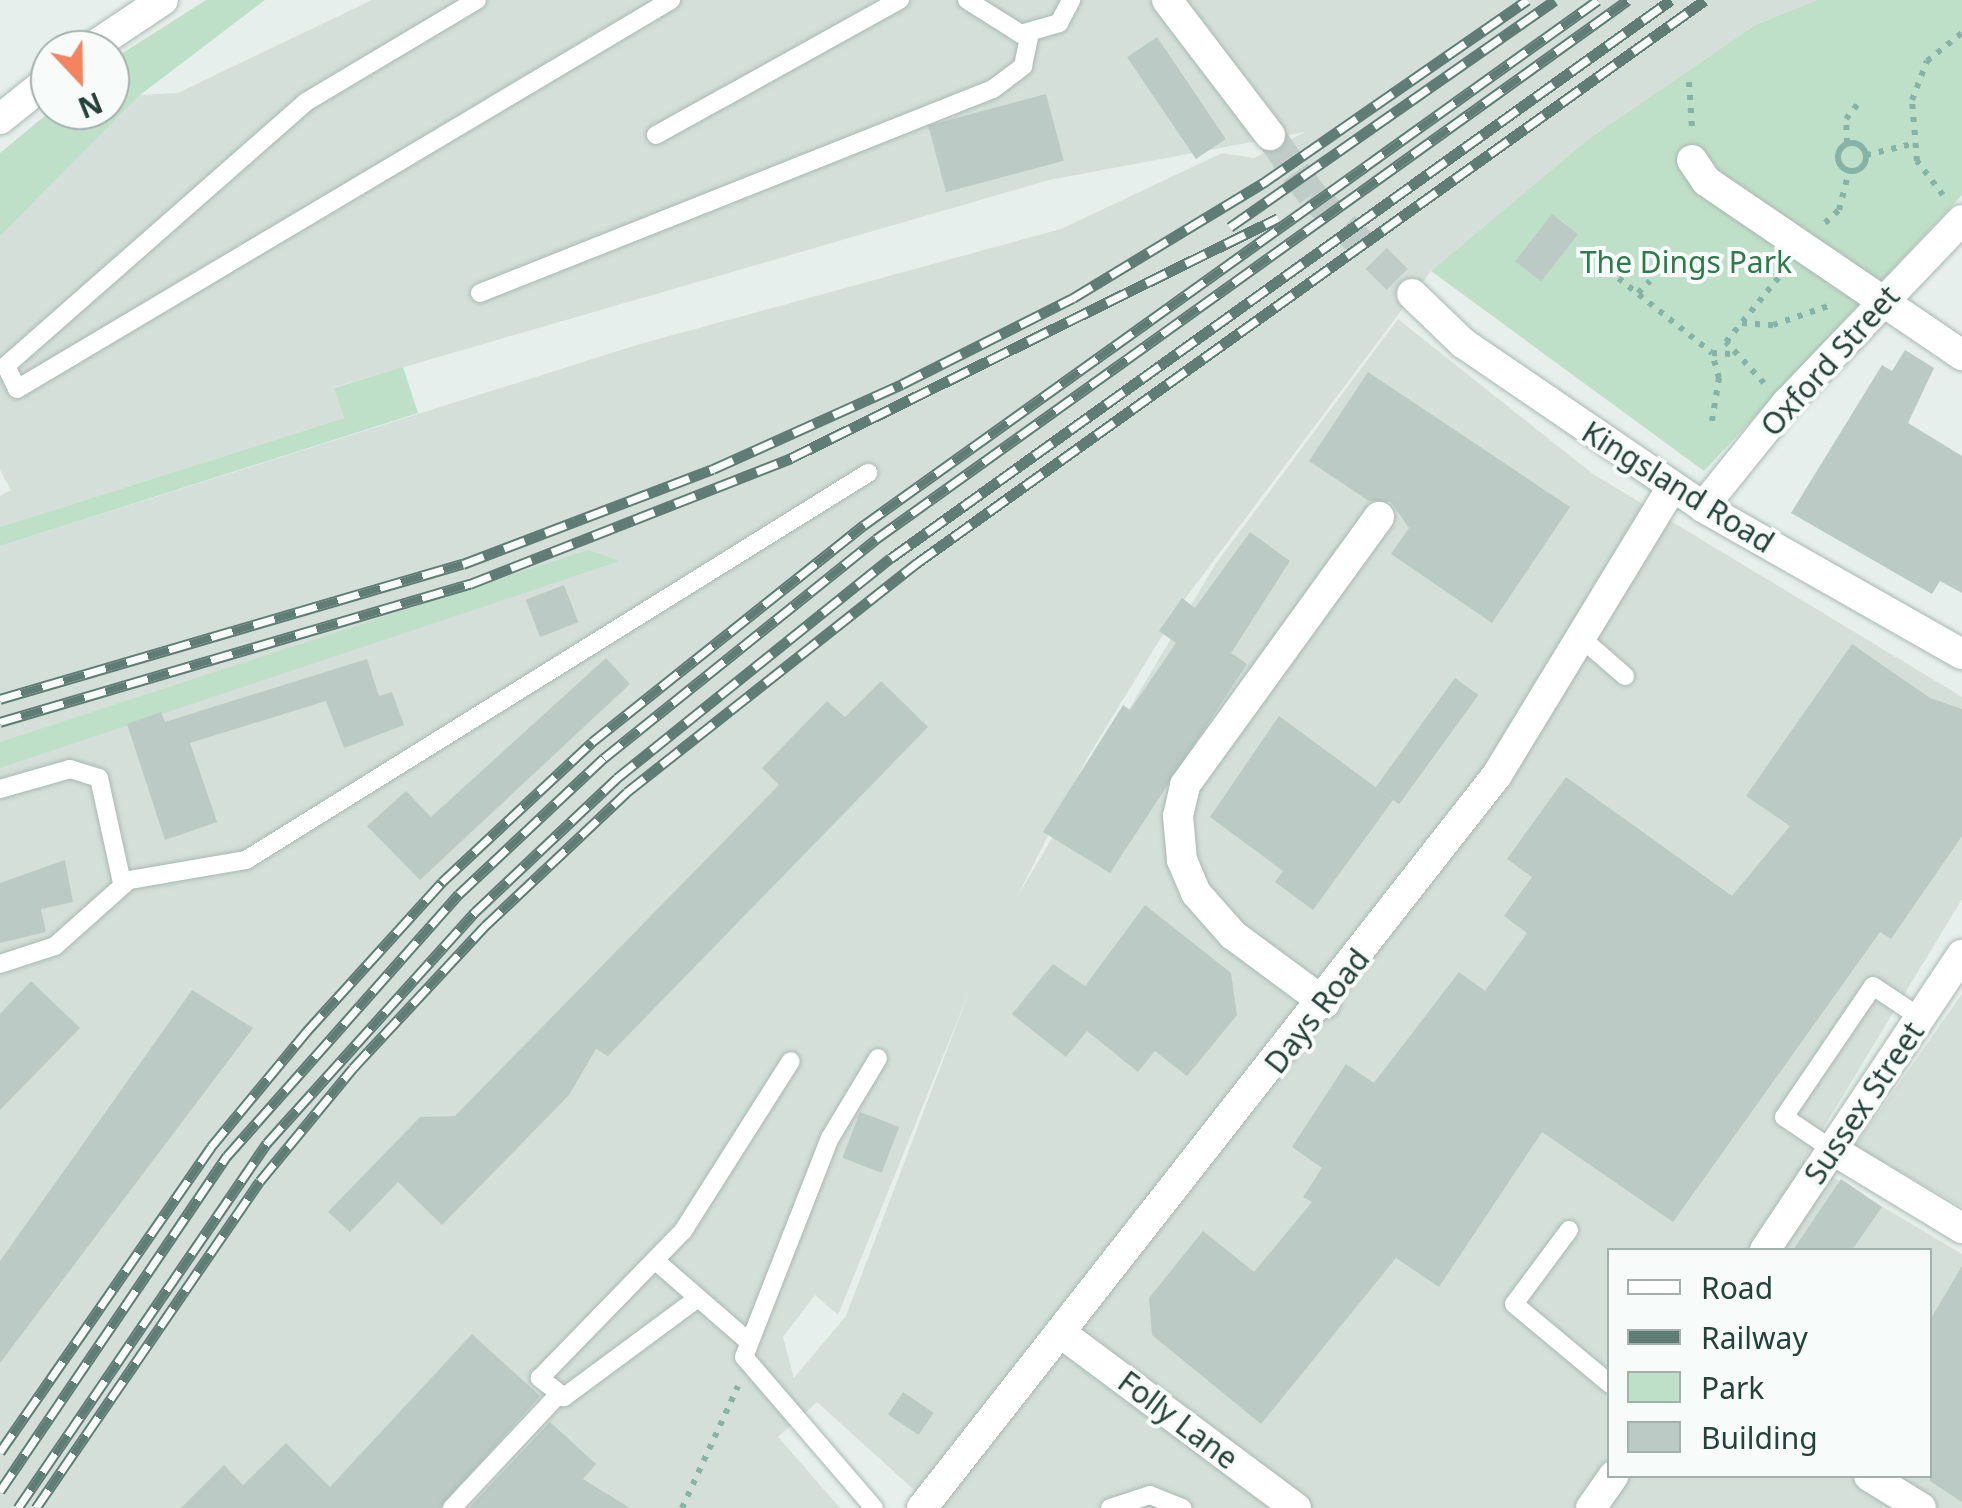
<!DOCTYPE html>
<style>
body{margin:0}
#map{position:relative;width:1962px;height:1508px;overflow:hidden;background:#e6efeb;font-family:"Noto Sans",sans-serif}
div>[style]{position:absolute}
.built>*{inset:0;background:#d4dfda}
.green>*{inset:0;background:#bfe0c8}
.building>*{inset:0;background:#bbcac4;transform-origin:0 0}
.minor-tunnel>*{height:30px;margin-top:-15px;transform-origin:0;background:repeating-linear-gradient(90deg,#bfccc8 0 30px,transparent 0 45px)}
.path>*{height:6px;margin-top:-3px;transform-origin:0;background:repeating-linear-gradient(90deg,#86b3a5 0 5px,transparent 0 13px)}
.path>.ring{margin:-3px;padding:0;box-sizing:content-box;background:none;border:6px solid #86b3a5;border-radius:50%}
.roads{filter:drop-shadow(0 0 2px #a8b8b2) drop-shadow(0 0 2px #a8b8b2)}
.service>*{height:18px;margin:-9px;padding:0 9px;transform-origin:9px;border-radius:9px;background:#fff}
.minor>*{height:30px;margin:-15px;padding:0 15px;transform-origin:15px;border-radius:15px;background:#fff}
.rail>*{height:11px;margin-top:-5.5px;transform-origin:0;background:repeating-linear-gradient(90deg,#f7fbf9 0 22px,#5f7d75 0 44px);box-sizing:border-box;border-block:2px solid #5f7d75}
span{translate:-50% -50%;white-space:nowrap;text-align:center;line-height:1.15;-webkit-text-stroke:8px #f7fbf9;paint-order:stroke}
.park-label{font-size:30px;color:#2d7a4b}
.street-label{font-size:30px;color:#24423a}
.legend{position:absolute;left:1607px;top:1248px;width:325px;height:230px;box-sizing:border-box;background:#f7fbf9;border:2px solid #a3b1ad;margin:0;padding:12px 18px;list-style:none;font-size:30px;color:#24423a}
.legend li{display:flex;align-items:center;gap:20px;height:50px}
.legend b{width:50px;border:2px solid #a3b1ad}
.north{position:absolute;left:30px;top:30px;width:100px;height:100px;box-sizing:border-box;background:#f7fbf9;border:2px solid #a3b1ad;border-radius:50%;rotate:158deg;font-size:28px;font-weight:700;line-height:40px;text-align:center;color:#24423a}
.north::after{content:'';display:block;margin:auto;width:35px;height:45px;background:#f4845f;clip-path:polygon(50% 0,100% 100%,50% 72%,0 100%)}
</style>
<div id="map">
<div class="built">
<div style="clip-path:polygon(evenodd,372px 0,1817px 0,1755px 25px,1587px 140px,1431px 271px,1184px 600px,1086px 760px,1017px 897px,1215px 565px,1398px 319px,1593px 474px,1962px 697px,1962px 899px,1804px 1160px,1962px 1254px,1962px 1508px,934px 1508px,817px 1402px,778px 1437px,840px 1508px,0 1508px,0 546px,640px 344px,1061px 229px,1222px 153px,1254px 158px,1305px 132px,1049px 180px,335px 387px,344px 418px,0 527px,0 496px,11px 490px,0 470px,0 236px,140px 95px,178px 93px,372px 0,969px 992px,846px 1316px,794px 1378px,783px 1337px,815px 1295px,838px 1315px,969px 992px,372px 0,1610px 1250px,1930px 1250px,1930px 1476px,1610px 1476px,1610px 1250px)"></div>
<div style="clip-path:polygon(1962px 994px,1962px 1207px,1855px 1146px)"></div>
</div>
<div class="green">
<div style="clip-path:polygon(206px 0,265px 0,140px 95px,0 236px,0 153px,52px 110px,110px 110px,110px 61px)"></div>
<div style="clip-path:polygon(1817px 0,1962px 0,1962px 195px,1704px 471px,1431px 271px,1587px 140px,1755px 25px)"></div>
<div style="clip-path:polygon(403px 367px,418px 413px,0 546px,0 527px,344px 418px,334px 388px)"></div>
<div style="clip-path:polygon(588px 550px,620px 561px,0 768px,0 742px)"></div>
</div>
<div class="building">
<div style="left:1157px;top:37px;width:123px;height:36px;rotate:56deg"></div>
<div style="left:1046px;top:94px;width:69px;height:122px;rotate:75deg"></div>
<div style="left:1552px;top:214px;width:33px;height:60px;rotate:38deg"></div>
<div style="clip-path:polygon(1905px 350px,1934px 368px,1908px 423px,1962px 456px,1962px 593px,1940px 581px,1932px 594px,1791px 513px,1882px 365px,1892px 371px)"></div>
<div style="clip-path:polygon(1368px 372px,1570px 507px,1492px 623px,1391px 554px,1409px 528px,1391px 502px,1369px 501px,1309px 461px)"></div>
<div style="clip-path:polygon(1250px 532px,1290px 561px,1231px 653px,1247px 664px,1110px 873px,1043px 832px,1123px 705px,1130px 710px,1176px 643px,1159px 631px,1182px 598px,1195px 608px)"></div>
<div style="left:564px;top:585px;width:40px;height:41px;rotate:69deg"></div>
<div style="clip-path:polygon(1852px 644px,1930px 698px,1962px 709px,1962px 836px,1891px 939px,1880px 932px,1673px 1222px,1542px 1132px,1439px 1287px,1396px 1258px,1261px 1424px,1152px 1335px,1149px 1298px,1203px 1231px,1254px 1272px,1312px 1202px,1303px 1197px,1322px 1168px,1292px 1147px,1346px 1064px,1374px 1083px,1459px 972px,1485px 991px,1527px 933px,1504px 916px,1532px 877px,1507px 859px,1566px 777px,1732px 896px,1790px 826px,1746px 796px)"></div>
<div style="clip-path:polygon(606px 658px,630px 684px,420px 880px,367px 826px,406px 791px,431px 817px)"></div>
<div style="clip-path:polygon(367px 659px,379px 696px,392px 692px,404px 725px,344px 748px,326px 701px,190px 743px,217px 822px,165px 840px,127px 724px,161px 712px,165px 722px)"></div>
<div style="left:1455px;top:678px;width:29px;height:135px;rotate:36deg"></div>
<div style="clip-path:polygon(881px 681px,928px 727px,608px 1056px,596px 1049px,569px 1095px,442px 1225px,398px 1182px,350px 1232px,328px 1212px,420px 1117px,455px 1116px,779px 785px,762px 768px,827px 701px,845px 717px)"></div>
<div style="clip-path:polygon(1279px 716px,1393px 800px,1313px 910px,1275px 882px,1283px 871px,1210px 817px)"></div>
<div style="clip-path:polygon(65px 860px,73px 902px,41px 909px,46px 932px,0 943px,0 883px)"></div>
<div style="clip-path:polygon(1145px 905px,1231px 973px,1237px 1015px,1187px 1076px,1155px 1051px,1138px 1072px,1087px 1031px,1066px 1057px,1012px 1014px,1053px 964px,1085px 986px)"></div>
<div style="clip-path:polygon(31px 981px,80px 1028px,0 1110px,0 1014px)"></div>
<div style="clip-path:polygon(192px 990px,253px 1028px,0 1363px,0 1261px)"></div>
<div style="left:860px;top:1112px;width:42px;height:49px;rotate:21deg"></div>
<div style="clip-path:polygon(1841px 1179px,1882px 1207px,1852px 1250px,1793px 1250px)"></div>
<div style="clip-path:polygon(1962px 1266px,1962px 1502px,1930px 1481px,1930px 1320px)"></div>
<div style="clip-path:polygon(472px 1334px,540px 1396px,440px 1508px,181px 1508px,224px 1465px,243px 1485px,286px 1443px,330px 1487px)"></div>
<div style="left:903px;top:1392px;width:37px;height:27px;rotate:34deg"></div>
<div style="clip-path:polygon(550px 1422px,596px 1464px,583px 1479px,630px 1508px,469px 1508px)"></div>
</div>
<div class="minor-tunnel">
<div style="left:1270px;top:135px;width:73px;rotate:55deg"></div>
<div style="left:1312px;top:195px;width:141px;rotate:44.7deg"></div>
</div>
<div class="path">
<div style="left:1689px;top:82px;width:47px;rotate:86.3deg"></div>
<div class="ring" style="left:1838px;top:143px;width:22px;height:22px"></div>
<div style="left:1847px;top:143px;width:24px;rotate:-92deg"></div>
<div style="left:1846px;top:119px;width:23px;rotate:-52deg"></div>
<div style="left:1866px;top:155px;width:47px;rotate:-13.4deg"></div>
<div style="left:1943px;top:195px;width:43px;rotate:-127.4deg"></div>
<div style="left:1917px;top:161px;width:61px;rotate:-94.7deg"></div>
<div style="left:1912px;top:100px;width:42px;rotate:-69deg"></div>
<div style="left:1927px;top:61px;width:45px;rotate:-38.7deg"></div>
<div style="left:1825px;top:223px;width:19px;rotate:-43deg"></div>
<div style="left:1839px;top:210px;width:40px;rotate:-75.6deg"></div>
<div style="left:1588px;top:254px;width:159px;rotate:38.6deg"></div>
<div style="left:1712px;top:353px;width:19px;rotate:3deg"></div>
<div style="left:1638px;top:293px;width:17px;rotate:-45deg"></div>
<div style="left:1742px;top:323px;width:31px;rotate:4deg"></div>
<div style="left:1773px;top:325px;width:61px;rotate:-19deg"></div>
<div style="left:1764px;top:383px;width:56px;rotate:-132.8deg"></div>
<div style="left:1726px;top:342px;width:90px;rotate:-50.8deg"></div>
<div style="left:1712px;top:421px;width:44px;rotate:-80.8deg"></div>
<div style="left:1719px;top:378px;width:26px;rotate:-106deg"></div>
<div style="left:682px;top:1508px;width:134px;rotate:-65.3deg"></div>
</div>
<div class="roads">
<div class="service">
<div style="left:477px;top:0;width:199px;rotate:149.2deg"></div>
<div style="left:306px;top:102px;width:400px;rotate:138.7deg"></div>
<div style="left:6px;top:366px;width:25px;rotate:64deg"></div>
<div style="left:17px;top:389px;width:761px;rotate:-30.74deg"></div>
<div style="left:967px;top:0;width:64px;rotate:32.2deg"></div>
<div style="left:1021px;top:34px;width:40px;rotate:-16deg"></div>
<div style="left:1059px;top:23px;width:26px;rotate:-62deg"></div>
<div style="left:656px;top:135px;width:279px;rotate:-29deg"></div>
<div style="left:480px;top:293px;width:552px;rotate:-21.69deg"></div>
<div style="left:993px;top:89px;width:38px;rotate:-37deg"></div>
<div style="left:1023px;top:66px;width:34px;rotate:-78deg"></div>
<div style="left:1579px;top:636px;width:61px;rotate:41deg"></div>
<div style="left:0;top:789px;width:73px;rotate:-15.9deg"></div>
<div style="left:70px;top:769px;width:30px;rotate:17deg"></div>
<div style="left:99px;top:778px;width:107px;rotate:77.6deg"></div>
<div style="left:0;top:964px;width:58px;rotate:-18.1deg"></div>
<div style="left:55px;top:946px;width:99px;rotate:-41.7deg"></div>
<div style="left:129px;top:880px;width:119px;rotate:-9.7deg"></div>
<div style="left:246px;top:860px;width:733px;rotate:-31.89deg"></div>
<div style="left:1833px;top:1150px;width:59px;rotate:-146deg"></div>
<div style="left:1784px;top:1117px;width:158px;rotate:-55.8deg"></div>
<div style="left:1873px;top:986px;width:58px;rotate:33.7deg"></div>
<div style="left:1569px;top:1230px;width:92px;rotate:126.6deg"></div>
<div style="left:1514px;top:1304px;width:125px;rotate:39.8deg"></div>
<div style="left:657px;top:1262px;width:122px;rotate:41deg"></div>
<div style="left:698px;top:1298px;width:167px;rotate:143.5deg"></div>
<div style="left:564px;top:1397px;width:31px;rotate:-142deg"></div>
<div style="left:540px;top:1378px;width:205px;rotate:-45.8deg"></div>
<div style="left:683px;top:1231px;width:201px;rotate:-57.6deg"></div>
<div style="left:452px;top:1508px;width:155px;rotate:-46.8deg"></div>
<div style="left:874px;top:1508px;width:199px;rotate:-130.7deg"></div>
<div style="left:744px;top:1357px;width:235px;rotate:-68.6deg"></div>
<div style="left:830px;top:1138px;width:93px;rotate:-59deg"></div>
<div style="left:1110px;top:1508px;width:42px;rotate:-18deg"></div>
<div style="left:1150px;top:1495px;width:35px;rotate:22deg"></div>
</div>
<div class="minor">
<div style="left:1167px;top:0;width:170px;rotate:52.7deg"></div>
<div style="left:88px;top:50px;width:90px;rotate:-33.7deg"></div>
<div style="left:0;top:119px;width:64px;rotate:-38.7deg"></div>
<div style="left:1692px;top:160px;width:25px;rotate:56deg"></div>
<div style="left:1706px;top:181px;width:310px;rotate:34.2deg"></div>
<div style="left:1412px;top:294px;width:71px;rotate:43.9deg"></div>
<div style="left:1463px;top:343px;width:291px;rotate:34.3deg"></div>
<div style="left:1703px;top:507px;width:298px;rotate:29.6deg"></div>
<div style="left:1703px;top:507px;width:134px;rotate:-51.1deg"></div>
<div style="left:1787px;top:403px;width:253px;rotate:-46.3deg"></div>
<div style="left:1325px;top:1003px;width:114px;rotate:-143.5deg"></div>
<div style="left:1233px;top:935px;width:56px;rotate:-131.4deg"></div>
<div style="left:1196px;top:893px;width:36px;rotate:-113deg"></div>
<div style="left:1182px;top:860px;width:44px;rotate:-95.2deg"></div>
<div style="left:1178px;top:816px;width:32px;rotate:-77deg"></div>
<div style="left:1185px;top:785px;width:331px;rotate:-54.1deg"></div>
<div style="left:1833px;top:1150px;width:151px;rotate:31.2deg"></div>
<div style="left:1765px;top:1250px;width:355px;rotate:-56.3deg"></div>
<div style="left:1061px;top:1333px;width:293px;rotate:36.7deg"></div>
<div style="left:1869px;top:1476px;width:61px;rotate:31.6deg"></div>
<div style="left:922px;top:1508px;width:932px;rotate:-51.89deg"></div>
<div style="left:1497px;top:775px;width:337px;rotate:-58.7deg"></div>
<div style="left:1591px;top:1508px;width:39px;rotate:-55deg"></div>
</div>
</div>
<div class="rail">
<div style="left:1230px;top:227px;width:396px;rotate:-34.9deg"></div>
<div style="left:0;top:699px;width:482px;rotate:-16.3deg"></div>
<div style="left:463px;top:564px;width:267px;rotate:-20.8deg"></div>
<div style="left:713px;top:469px;width:207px;rotate:-24.2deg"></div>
<div style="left:902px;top:384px;width:191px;rotate:-26.7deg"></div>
<div style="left:1073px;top:298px;width:226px;rotate:-31.2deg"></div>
<div style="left:1266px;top:181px;width:318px;rotate:-34.7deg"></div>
<div style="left:0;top:722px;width:490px;rotate:-16.4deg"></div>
<div style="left:470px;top:584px;width:345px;rotate:-21.4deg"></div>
<div style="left:791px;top:458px;width:543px;rotate:-26.23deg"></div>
<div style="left:0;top:1452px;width:371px;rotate:-55.3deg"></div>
<div style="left:211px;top:1147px;width:151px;rotate:-50.4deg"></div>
<div style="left:307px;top:1031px;width:201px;rotate:-47.8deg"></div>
<div style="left:442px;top:882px;width:205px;rotate:-43deg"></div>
<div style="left:592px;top:742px;width:348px;rotate:-38.6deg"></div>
<div style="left:864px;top:525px;width:902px;rotate:-35.57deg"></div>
<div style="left:0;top:1491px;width:405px;rotate:-55.9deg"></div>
<div style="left:227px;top:1156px;width:350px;rotate:-48.5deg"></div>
<div style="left:459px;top:894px;width:199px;rotate:-43.2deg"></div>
<div style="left:604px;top:758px;width:349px;rotate:-38.8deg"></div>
<div style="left:876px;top:539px;width:925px;rotate:-35.63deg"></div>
<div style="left:18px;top:1508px;width:442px;rotate:-55.7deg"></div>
<div style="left:267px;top:1143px;width:311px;rotate:-48deg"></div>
<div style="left:475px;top:912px;width:195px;rotate:-43.3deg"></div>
<div style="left:617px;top:778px;width:351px;rotate:-38.8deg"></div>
<div style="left:891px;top:558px;width:959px;rotate:-35.58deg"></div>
<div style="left:36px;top:1508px;width:396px;rotate:-55.6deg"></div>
<div style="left:260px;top:1181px;width:146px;rotate:-50.5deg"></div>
<div style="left:353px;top:1068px;width:194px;rotate:-47.1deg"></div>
<div style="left:485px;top:926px;width:195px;rotate:-43.3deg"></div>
<div style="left:627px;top:792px;width:370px;rotate:-38.3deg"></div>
<div style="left:917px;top:563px;width:968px;rotate:-35.54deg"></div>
</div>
<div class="park-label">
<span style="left:1686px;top:262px">The Dings Park</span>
</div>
<div class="street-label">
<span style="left:1830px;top:361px;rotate:-48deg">Oxford Street</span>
<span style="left:1678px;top:487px;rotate:32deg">Kingsland Road</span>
<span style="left:1317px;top:1011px;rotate:-52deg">Days Road</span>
<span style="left:1864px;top:1103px;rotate:-56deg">Sussex Street</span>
<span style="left:1178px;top:1420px;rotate:37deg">Folly Lane</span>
</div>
<ul class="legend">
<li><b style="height:12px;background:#fff"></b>Road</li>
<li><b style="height:12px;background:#5f7d75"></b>Railway</li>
<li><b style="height:28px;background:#bfe0c8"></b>Park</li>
<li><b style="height:28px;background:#bbcac4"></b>Building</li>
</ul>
<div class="north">N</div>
</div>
